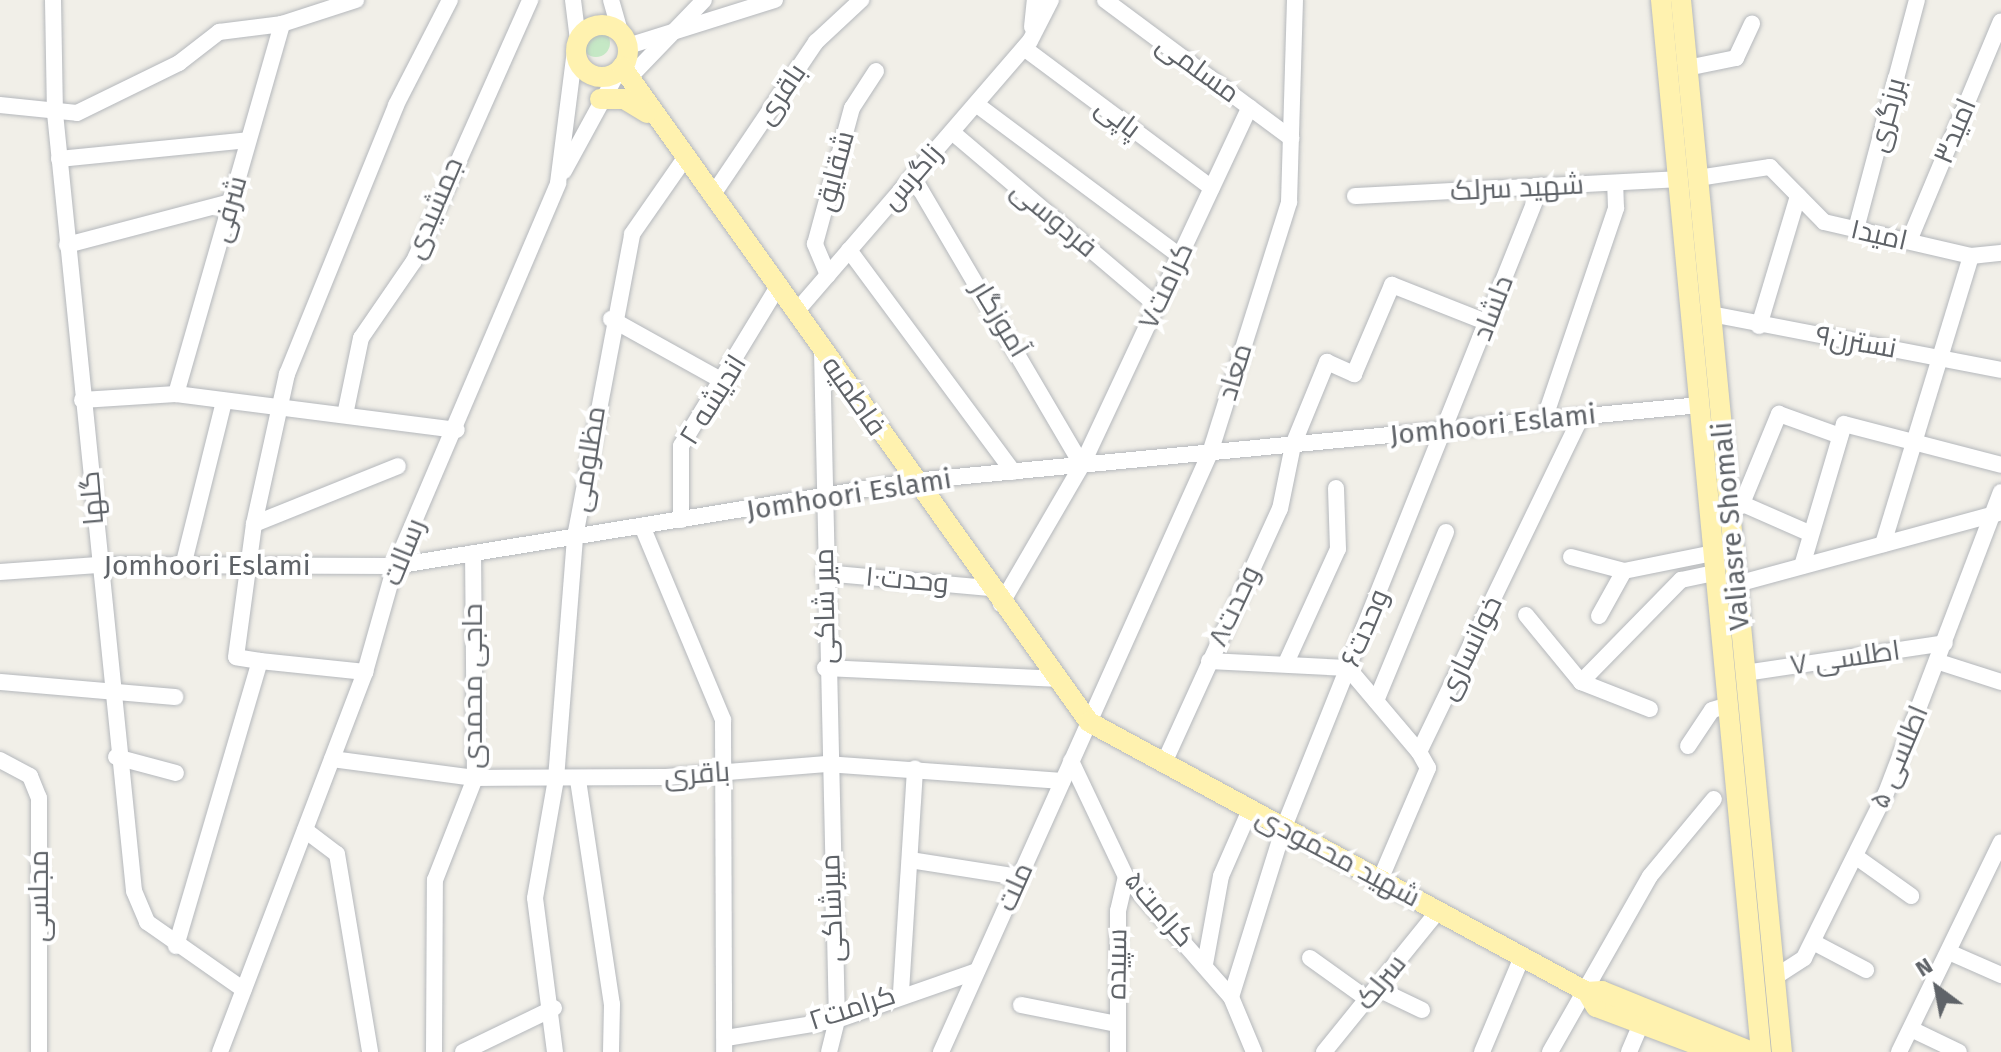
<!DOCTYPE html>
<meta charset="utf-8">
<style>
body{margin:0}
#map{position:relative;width:2001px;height:1052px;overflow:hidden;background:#f1efe8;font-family:"Fira Sans",Cairo,sans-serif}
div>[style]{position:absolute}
.green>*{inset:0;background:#c5e8c5}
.round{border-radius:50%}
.roads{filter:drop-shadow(0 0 2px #b5b8bc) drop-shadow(0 0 2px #b5b8bc)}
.minor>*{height:16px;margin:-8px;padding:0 8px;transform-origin:8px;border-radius:8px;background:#fff}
.major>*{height:20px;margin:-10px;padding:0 10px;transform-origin:10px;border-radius:10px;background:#fff2af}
.major>.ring{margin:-10px;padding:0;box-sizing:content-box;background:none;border:20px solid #fff2af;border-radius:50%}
span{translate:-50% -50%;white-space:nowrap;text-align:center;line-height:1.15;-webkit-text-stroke:8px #fff;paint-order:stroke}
.street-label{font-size:28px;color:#5f6368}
.north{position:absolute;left:1897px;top:948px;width:80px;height:80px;-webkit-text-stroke:6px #fff;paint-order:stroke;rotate:328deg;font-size:22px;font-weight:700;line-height:32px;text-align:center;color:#5f6368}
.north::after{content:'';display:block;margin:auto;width:28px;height:36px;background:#5f6368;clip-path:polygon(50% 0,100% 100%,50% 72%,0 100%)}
</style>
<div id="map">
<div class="green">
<div class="round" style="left:582px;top:29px;width:28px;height:28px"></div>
</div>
<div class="roads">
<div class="minor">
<div style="left:53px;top:0;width:113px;rotate:89deg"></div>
<div style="left:55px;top:113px;width:782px;rotate:84.2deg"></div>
<div style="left:134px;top:891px;width:34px;rotate:67deg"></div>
<div style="left:147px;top:922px;width:118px;rotate:35deg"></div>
<div style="left:573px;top:0;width:40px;rotate:82.9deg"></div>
<div style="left:611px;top:0;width:33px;rotate:74deg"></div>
<div style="left:1105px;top:0;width:232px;rotate:36.6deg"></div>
<div style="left:1032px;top:27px;width:27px;rotate:-84deg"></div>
<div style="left:628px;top:46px;width:154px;rotate:-17.4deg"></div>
<div style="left:1024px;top:48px;width:234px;rotate:36.7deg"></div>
<div style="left:1687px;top:68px;width:50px;rotate:-11.5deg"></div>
<div style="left:1736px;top:58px;width:38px;rotate:-65deg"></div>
<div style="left:629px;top:78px;width:108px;rotate:-46.1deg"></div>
<div style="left:976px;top:104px;width:254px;rotate:36.7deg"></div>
<div style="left:0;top:105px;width:77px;rotate:5.9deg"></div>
<div style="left:77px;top:113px;width:114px;rotate:-26.1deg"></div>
<div style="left:179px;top:63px;width:51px;rotate:-37.8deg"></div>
<div style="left:219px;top:32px;width:64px;rotate:-7.2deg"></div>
<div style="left:282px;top:24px;width:78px;rotate:-18deg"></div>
<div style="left:952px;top:132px;width:269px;rotate:40.3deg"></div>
<div style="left:59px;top:159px;width:190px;rotate:-5.7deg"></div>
<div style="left:564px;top:171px;width:113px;rotate:-61.4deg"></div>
<div style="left:913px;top:177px;width:334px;rotate:59.6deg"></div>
<div style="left:1698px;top:178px;width:73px;rotate:-8.7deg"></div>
<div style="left:1770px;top:167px;width:77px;rotate:45.5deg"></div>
<div style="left:1824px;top:222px;width:151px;rotate:13deg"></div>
<div style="left:1971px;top:256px;width:30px;rotate:-6deg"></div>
<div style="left:712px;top:196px;width:186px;rotate:-56deg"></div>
<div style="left:816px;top:42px;width:62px;rotate:-43deg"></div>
<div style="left:1355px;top:196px;width:323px;rotate:-3deg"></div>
<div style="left:1856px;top:229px;width:237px;rotate:-75.1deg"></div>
<div style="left:1909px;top:241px;width:238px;rotate:-67.3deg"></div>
<div style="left:67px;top:245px;width:170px;rotate:-14.7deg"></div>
<div style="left:849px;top:250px;width:276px;rotate:53.5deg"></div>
<div style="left:828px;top:275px;width:34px;rotate:-113deg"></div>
<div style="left:815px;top:244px;width:141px;rotate:-74.8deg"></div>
<div style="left:852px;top:108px;width:44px;rotate:-57deg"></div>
<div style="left:795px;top:313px;width:359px;rotate:-49.2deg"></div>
<div style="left:1030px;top:41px;width:46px;rotate:-62.9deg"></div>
<div style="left:1711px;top:314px;width:295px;rotate:10.9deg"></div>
<div style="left:611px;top:319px;width:132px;rotate:29.1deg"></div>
<div style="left:1759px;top:326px;width:136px;rotate:-73.3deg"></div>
<div style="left:822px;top:351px;width:669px;rotate:88.72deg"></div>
<div style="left:837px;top:1020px;width:33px;rotate:104deg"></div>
<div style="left:176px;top:394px;width:385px;rotate:-74deg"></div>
<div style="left:82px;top:400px;width:94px;rotate:-3.7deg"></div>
<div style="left:176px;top:394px;width:283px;rotate:7.3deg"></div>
<div style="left:345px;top:415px;width:79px;rotate:-78.3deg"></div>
<div style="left:361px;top:338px;width:93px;rotate:-55.5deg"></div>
<div style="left:414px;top:261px;width:286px;rotate:-66deg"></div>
<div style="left:1544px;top:420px;width:224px;rotate:-71.2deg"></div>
<div style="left:1616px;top:208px;width:25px;rotate:-92deg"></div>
<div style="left:1736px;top:501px;width:80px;rotate:23.7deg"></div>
<div style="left:1741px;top:506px;width:100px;rotate:-67.6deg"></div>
<div style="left:1779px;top:414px;width:65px;rotate:19.8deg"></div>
<div style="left:681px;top:520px;width:74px;rotate:-90deg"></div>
<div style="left:681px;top:446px;width:185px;rotate:-58.7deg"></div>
<div style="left:254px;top:524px;width:155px;rotate:-21.9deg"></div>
<div style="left:642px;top:526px;width:210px;rotate:67.3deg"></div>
<div style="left:723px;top:720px;width:332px;rotate:89.8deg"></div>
<div style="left:1883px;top:544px;width:301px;rotate:-73deg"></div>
<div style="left:1571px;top:557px;width:55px;rotate:14.8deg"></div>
<div style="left:1624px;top:571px;width:91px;rotate:-11.4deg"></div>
<div style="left:183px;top:566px;width:170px;rotate:-76deg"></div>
<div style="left:1802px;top:566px;width:148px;rotate:-73.5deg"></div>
<div style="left:1844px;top:424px;width:162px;rotate:14.6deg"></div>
<div style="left:0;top:572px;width:98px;rotate:-4.1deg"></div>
<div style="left:98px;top:565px;width:297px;rotate:0.2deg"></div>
<div style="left:395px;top:566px;width:526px;rotate:-9.3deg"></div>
<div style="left:914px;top:481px;width:790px;rotate:-5.52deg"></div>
<div style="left:824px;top:573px;width:167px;rotate:5.2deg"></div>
<div style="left:1737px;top:584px;width:271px;rotate:-15.2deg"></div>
<div style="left:1001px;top:604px;width:161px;rotate:-59.8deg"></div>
<div style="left:1082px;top:465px;width:395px;rotate:-64.9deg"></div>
<div style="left:1526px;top:615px;width:87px;rotate:50.6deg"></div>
<div style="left:1581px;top:682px;width:74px;rotate:21.4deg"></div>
<div style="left:1599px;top:616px;width:51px;rotate:-60.9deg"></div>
<div style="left:260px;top:661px;width:24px;rotate:-171deg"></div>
<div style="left:236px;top:657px;width:134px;rotate:-82.3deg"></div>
<div style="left:254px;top:524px;width:154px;rotate:-77.6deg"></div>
<div style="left:287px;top:374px;width:290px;rotate:-67.9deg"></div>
<div style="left:396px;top:105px;width:118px;rotate:-62.8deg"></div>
<div style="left:1209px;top:661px;width:139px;rotate:2.9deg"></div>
<div style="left:1348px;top:668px;width:110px;rotate:49.8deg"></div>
<div style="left:1939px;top:662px;width:65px;rotate:17.9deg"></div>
<div style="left:1286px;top:663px;width:125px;rotate:-65.5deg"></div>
<div style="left:1338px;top:549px;width:61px;rotate:-91.9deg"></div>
<div style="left:825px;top:668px;width:230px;rotate:2.7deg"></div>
<div style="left:1745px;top:673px;width:202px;rotate:-8.5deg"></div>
<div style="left:0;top:682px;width:176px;rotate:4.9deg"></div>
<div style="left:1581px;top:682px;width:143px;rotate:-45.6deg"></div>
<div style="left:1681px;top:580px;width:35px;rotate:-12deg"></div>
<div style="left:1376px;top:701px;width:183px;rotate:-67.5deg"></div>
<div style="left:1688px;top:746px;width:43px;rotate:-56.3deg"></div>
<div style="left:1712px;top:710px;width:17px;rotate:-17deg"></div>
<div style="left:116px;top:757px;width:62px;rotate:14.9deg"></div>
<div style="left:332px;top:759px;width:144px;rotate:7.6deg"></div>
<div style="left:475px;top:778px;width:191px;rotate:-0.3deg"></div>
<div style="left:666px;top:777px;width:161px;rotate:-4.6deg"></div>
<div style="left:826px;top:764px;width:237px;rotate:4.1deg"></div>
<div style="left:0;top:760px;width:34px;rotate:28deg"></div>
<div style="left:30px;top:776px;width:24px;rotate:68deg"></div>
<div style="left:39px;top:798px;width:254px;rotate:90deg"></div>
<div style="left:1071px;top:761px;width:128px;rotate:64.6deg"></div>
<div style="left:1126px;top:877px;width:159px;rotate:48.8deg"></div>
<div style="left:1231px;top:997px;width:60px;rotate:67.3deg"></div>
<div style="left:1164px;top:763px;width:279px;rotate:-65.5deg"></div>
<div style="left:1280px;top:509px;width:65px;rotate:-78.5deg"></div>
<div style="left:1293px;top:445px;width:90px;rotate:-67.7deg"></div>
<div style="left:1327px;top:362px;width:30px;rotate:24deg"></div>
<div style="left:1354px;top:374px;width:97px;rotate:-66.9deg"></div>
<div style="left:1392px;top:285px;width:101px;rotate:21.5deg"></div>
<div style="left:578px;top:780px;width:227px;rotate:81.4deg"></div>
<div style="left:612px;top:1004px;width:48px;rotate:91.2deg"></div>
<div style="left:305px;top:830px;width:40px;rotate:37deg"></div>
<div style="left:337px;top:854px;width:201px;rotate:80.5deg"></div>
<div style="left:1855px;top:856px;width:69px;rotate:35.5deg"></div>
<div style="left:910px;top:860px;width:110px;rotate:8.9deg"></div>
<div style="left:1380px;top:880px;width:122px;rotate:-66.8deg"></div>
<div style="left:1428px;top:768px;width:18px;rotate:-119deg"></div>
<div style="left:1419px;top:752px;width:372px;rotate:-64.2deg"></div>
<div style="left:1813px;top:942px;width:60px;rotate:27.8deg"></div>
<div style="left:176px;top:946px;width:297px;rotate:-73.6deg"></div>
<div style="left:260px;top:661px;width:106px;rotate:6deg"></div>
<div style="left:1951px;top:953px;width:55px;rotate:23.7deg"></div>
<div style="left:1310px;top:958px;width:70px;rotate:35.7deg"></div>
<div style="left:1205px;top:964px;width:89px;rotate:-79.7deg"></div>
<div style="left:1221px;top:876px;width:72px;rotate:-66.3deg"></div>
<div style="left:1775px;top:977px;width:35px;rotate:-33deg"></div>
<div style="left:1804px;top:958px;width:184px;rotate:-63.6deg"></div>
<div style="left:1886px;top:793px;width:322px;rotate:-69.1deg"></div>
<div style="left:1376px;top:988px;width:51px;rotate:25.6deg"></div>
<div style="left:901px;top:992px;width:224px;rotate:-86.4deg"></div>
<div style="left:1231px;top:997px;width:178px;rotate:-72.7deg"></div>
<div style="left:1284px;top:827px;width:691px;rotate:-68.15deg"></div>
<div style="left:1021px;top:1005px;width:98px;rotate:11.2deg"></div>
<div style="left:1911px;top:1029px;width:53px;rotate:25.6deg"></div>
<div style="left:726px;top:1038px;width:112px;rotate:-9.2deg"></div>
<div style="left:837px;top:1020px;width:148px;rotate:-19.3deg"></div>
<div style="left:220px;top:1052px;width:407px;rotate:-69.1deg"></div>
<div style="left:365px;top:672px;width:110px;rotate:-74.2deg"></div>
<div style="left:395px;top:566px;width:416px;rotate:-66.9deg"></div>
<div style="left:558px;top:183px;width:134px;rotate:-82.7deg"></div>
<div style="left:434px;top:1052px;width:172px;rotate:-89.7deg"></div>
<div style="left:435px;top:880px;width:110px;rotate:-68.6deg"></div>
<div style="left:475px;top:778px;width:225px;rotate:-90.5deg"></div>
<div style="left:463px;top:1052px;width:101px;rotate:-25.8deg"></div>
<div style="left:555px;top:1052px;width:155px;rotate:-97.4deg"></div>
<div style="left:535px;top:898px;width:121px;rotate:-80deg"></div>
<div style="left:556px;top:779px;width:243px;rotate:-85.5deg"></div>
<div style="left:575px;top:537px;width:308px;rotate:-79.3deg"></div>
<div style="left:632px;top:234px;width:93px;rotate:-55.1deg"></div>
<div style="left:941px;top:1052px;width:657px;rotate:-65.82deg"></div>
<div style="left:1210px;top:453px;width:263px;rotate:-72.5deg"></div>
<div style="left:1289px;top:202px;width:202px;rotate:-88.3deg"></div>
<div style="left:1118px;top:1052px;width:141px;rotate:-90deg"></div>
<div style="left:1118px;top:911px;width:35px;rotate:-77deg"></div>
<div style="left:1324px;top:1052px;width:181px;rotate:-51deg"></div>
<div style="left:1482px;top:1052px;width:103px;rotate:-67.2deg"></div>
<div style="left:1550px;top:1052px;width:202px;rotate:-60.4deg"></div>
<div style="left:1650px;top:876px;width:100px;rotate:-50.3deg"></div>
<div style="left:1629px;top:1052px;width:30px;rotate:-67deg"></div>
<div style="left:1899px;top:1052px;width:233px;rotate:-64.1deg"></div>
</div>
<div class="major">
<div style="left:1661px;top:0;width:1057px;rotate:84.57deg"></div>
<div style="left:1681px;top:0;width:1057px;rotate:84.52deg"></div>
<div class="ring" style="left:576px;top:25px;width:32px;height:32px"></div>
<div style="left:622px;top:67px;width:804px;rotate:54.51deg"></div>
<div style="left:1089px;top:722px;width:566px;rotate:28.47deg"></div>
<div style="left:600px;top:99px;width:24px"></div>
<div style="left:624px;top:99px;width:27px;rotate:31deg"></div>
<div style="left:1716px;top:1052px;width:128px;rotate:-159.4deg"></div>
<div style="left:1596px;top:1007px;width:17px;rotate:-121deg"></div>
<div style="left:1587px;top:992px;width:15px;rotate:-4deg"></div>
<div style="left:1602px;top:991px;width:162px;rotate:22.1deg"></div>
</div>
</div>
<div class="street-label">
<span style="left:1198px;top:69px;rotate:36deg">مسلمی</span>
<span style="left:781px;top:94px;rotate:-56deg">باقری</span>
<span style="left:1887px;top:115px;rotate:-75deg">برزگری</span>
<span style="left:1118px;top:118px;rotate:37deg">پاپی</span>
<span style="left:1955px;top:131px;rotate:-67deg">امید۳</span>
<span style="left:835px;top:171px;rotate:-75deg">شقایق</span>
<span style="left:912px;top:177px;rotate:-49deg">زاگرس</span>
<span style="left:1517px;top:188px;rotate:-3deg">شهید سرلک</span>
<span style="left:434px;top:208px;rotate:-67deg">جمشیدی</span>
<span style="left:229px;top:209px;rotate:-74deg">شرفی</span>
<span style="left:1054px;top:219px;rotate:40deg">فردوسی</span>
<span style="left:1879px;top:235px;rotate:13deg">امید۱</span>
<span style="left:1166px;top:286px;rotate:-65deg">کرامت۷</span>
<span style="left:1493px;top:308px;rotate:-69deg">دلشاد</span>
<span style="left:1000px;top:319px;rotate:59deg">آموزگار</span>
<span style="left:1856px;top:342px;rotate:10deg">نسترن۹</span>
<span style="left:1235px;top:372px;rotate:-73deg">معاد</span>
<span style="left:854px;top:396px;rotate:55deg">فاطمیه</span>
<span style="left:713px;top:400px;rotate:-58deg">اندیشه ۲</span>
<span style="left:1493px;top:425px;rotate:-6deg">Jomhoori Eslami</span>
<span style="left:588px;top:459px;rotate:-81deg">مظلومی</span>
<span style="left:849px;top:495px;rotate:-9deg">Jomhoori Eslami</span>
<span style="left:92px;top:498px;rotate:-95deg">گلها</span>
<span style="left:1731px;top:526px;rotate:-95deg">Valiasre Shomali</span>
<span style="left:404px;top:552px;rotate:-68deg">رسالت</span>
<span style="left:207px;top:566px">Jomhoori Eslami</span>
<span style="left:907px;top:580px;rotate:5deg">وحدت۱۰</span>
<span style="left:825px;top:606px;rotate:-91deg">میر شاکی</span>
<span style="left:1234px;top:606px;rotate:-65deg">وحدت۸</span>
<span style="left:1365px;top:628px;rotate:-67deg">وحدت۶</span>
<span style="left:1470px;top:648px;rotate:-64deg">خوانساری</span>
<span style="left:1845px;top:658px;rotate:-8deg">اطلسی ۷</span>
<span style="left:473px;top:686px;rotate:-90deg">حاجی محمدی</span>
<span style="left:1899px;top:757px;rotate:-67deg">اطلسی ۵</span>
<span style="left:697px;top:774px;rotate:-4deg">باقری</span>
<span style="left:1338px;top:857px;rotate:28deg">شهید محمودی</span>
<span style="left:1015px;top:887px;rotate:-66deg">ملت</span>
<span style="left:39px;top:896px;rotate:-90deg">مجلسی</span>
<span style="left:832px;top:908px;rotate:-92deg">میرشاکی</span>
<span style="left:1159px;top:909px;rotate:49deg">کرامت۵</span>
<span style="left:1117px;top:964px;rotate:-89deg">سپیده</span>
<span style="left:1381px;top:982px;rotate:-51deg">سرلک</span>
<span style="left:852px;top:1008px;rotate:-18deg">کرامت۲</span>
</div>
<div class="north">N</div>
</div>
